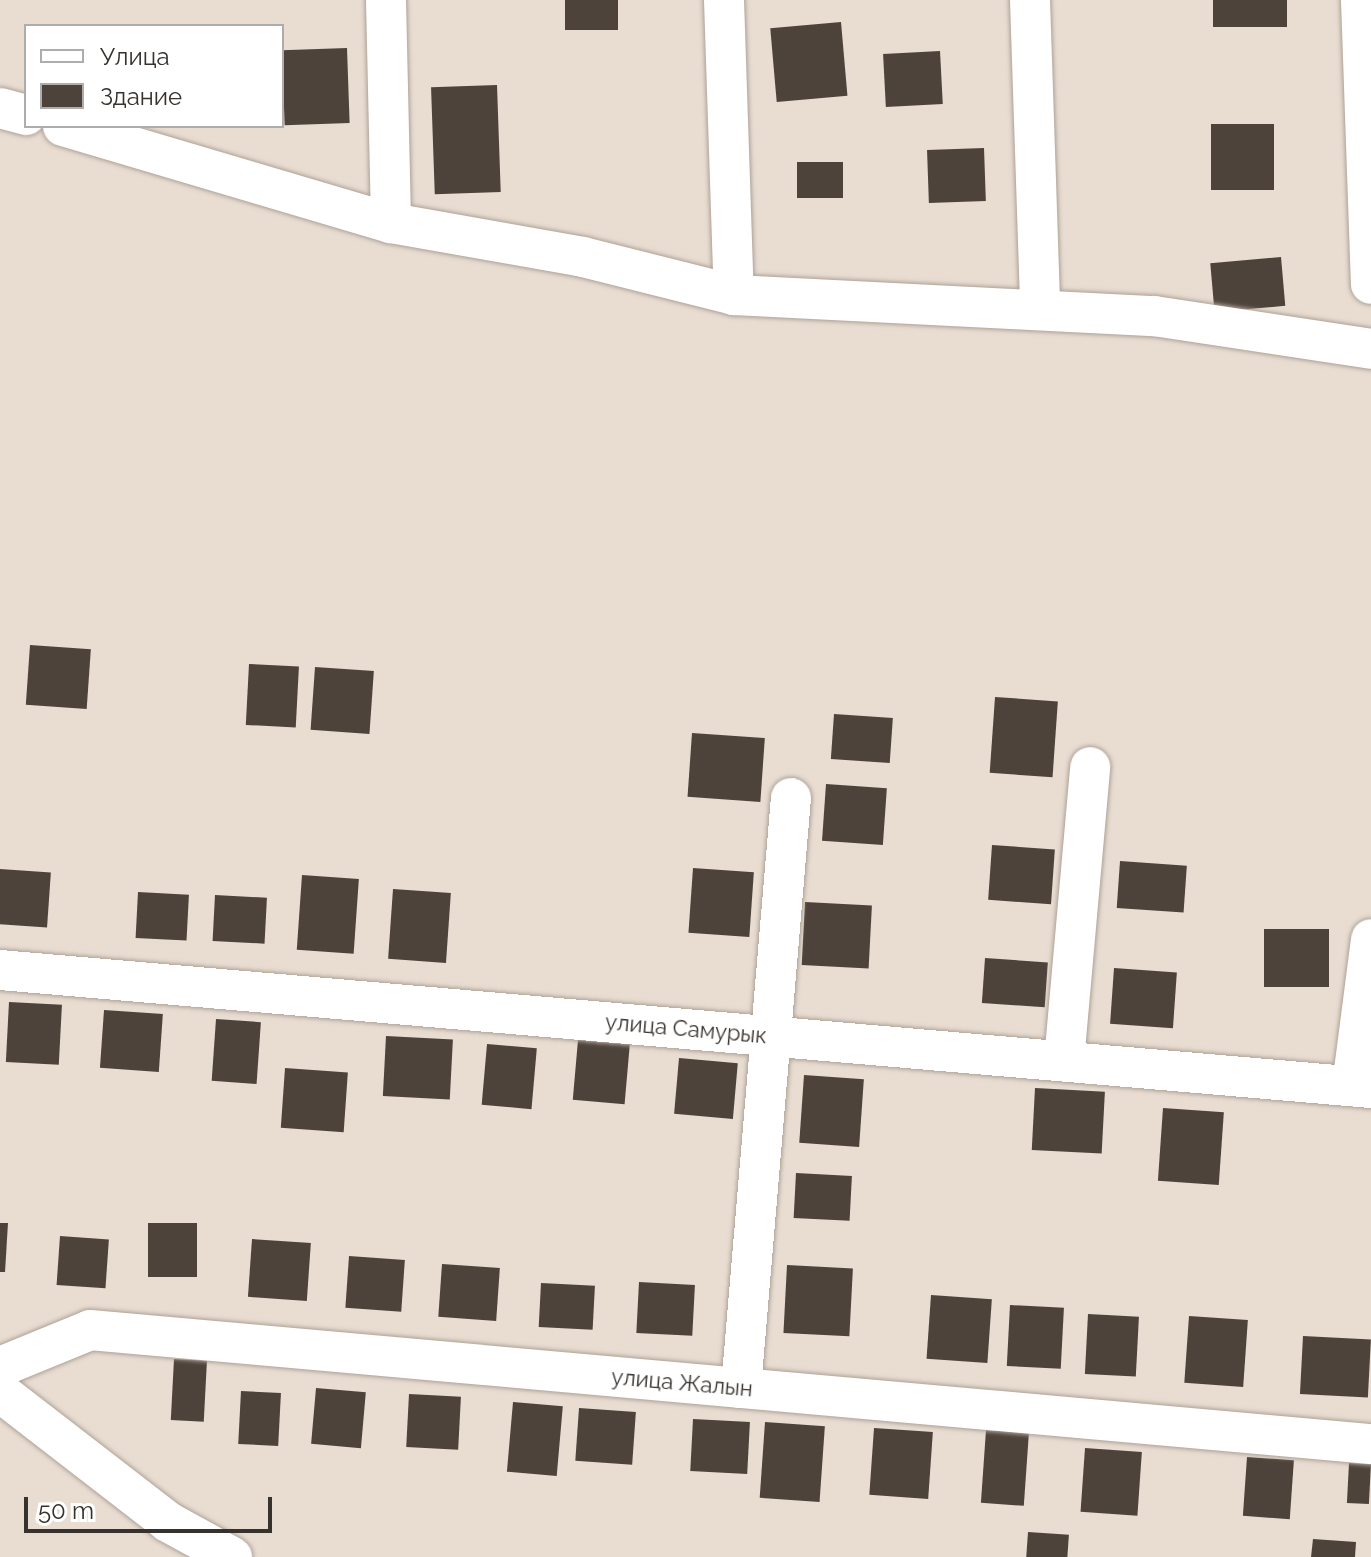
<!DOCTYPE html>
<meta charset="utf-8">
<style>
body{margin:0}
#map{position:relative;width:1371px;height:1557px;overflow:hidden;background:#e9ddd2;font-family:Raleway,sans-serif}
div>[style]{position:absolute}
.building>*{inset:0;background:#4e433b;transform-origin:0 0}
.roads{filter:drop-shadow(0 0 2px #aea297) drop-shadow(0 0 2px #aea297)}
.minor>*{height:40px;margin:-20px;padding:0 20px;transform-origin:20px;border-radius:20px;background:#fff}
span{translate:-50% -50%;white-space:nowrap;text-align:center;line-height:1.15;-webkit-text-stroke:8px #fff;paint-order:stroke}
.street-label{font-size:22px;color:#37322e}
.legend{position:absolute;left:24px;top:24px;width:260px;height:104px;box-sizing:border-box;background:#fff;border:2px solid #afadab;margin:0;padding:10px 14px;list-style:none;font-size:24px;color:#37322e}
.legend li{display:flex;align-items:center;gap:16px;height:40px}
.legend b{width:40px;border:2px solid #afadab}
.scale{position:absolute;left:24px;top:1497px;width:248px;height:36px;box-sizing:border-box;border:4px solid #37322e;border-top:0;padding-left:10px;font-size:24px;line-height:28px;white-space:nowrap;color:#37322e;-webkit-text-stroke:6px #fff;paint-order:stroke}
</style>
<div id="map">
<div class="building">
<div style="left:565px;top:0;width:53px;height:30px"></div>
<div style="left:1213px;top:0;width:74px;height:27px"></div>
<div style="left:841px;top:22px;width:74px;height:71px;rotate:85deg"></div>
<div style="left:347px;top:48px;width:75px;height:65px;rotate:88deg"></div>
<div style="left:940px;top:51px;width:53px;height:57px;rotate:87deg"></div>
<div style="left:497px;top:85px;width:107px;height:66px;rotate:88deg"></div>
<div style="left:1274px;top:124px;width:66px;height:63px;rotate:90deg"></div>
<div style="left:984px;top:148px;width:53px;height:57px;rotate:88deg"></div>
<div style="left:843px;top:162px;width:36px;height:46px;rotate:90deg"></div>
<div style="left:1281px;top:257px;width:49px;height:71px;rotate:85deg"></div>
<div style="left:30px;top:645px;width:61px;height:60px;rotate:4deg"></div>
<div style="left:249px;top:664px;width:50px;height:61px;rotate:3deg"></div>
<div style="left:315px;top:667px;width:59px;height:63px;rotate:4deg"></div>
<div style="left:995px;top:697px;width:63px;height:76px;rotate:4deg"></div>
<div style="left:834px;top:714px;width:59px;height:45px;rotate:4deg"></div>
<div style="left:692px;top:733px;width:73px;height:64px;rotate:4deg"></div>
<div style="left:826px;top:784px;width:61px;height:57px;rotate:4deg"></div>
<div style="left:992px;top:845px;width:63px;height:55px;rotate:4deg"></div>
<div style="left:1120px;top:861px;width:67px;height:47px;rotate:4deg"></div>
<div style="left:693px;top:868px;width:61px;height:65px;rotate:4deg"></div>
<div style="left:0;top:869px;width:51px;height:55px;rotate:4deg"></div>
<div style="left:302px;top:875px;width:57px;height:75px;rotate:4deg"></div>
<div style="left:393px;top:889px;width:58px;height:70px;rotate:4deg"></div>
<div style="left:138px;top:892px;width:51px;height:46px;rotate:3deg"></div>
<div style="left:215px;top:895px;width:52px;height:46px;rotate:3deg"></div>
<div style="left:805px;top:902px;width:67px;height:63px;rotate:3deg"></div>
<div style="left:1329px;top:929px;width:58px;height:65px;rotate:90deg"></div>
<div style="left:985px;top:958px;width:63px;height:45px;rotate:4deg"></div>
<div style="left:1114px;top:968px;width:63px;height:56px;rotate:4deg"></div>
<div style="left:9px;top:1002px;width:53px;height:60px;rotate:3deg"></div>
<div style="left:104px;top:1010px;width:59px;height:58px;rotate:4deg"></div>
<div style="left:216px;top:1019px;width:45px;height:62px;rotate:4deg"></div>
<div style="left:386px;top:1036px;width:67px;height:60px;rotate:3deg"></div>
<div style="left:578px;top:1040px;width:52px;height:60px;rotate:5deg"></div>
<div style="left:487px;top:1044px;width:50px;height:61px;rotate:5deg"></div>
<div style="left:679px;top:1058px;width:59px;height:56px;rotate:5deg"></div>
<div style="left:285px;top:1068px;width:63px;height:60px;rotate:4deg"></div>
<div style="left:804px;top:1075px;width:60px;height:68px;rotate:4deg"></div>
<div style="left:1035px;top:1088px;width:70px;height:62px;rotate:3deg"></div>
<div style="left:1163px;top:1108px;width:61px;height:73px;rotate:4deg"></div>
<div style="left:796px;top:1173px;width:56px;height:45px;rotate:3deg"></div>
<div style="clip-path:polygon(0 1223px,8px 1223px,5px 1272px,0 1272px)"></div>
<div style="left:148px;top:1223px;width:49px;height:54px"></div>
<div style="left:60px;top:1236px;width:49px;height:49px;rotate:4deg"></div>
<div style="left:252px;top:1239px;width:59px;height:58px;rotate:4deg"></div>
<div style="left:349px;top:1256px;width:56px;height:52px;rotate:4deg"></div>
<div style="left:442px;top:1264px;width:58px;height:53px;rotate:4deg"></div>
<div style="left:787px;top:1265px;width:66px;height:68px;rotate:3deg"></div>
<div style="left:639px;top:1282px;width:56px;height:51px;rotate:3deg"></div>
<div style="left:541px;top:1283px;width:54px;height:44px;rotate:3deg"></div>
<div style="left:931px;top:1295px;width:61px;height:64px;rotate:4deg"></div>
<div style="left:1010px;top:1305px;width:54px;height:61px;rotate:3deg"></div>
<div style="left:1088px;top:1314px;width:51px;height:60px;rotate:3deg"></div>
<div style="left:1189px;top:1316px;width:59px;height:67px;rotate:4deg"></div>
<div style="left:1303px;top:1336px;width:68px;height:58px;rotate:3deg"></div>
<div style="left:174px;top:1359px;width:33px;height:61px;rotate:3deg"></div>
<div style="left:316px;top:1388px;width:50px;height:56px;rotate:5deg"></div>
<div style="left:241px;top:1391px;width:40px;height:53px;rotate:3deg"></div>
<div style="left:409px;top:1394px;width:52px;height:53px;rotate:3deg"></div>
<div style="left:513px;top:1402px;width:50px;height:70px;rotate:5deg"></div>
<div style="left:579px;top:1408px;width:57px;height:53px;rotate:4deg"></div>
<div style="left:693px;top:1419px;width:57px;height:52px;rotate:3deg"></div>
<div style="left:765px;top:1422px;width:60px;height:76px;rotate:4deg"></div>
<div style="left:874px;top:1428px;width:59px;height:67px;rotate:4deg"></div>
<div style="left:986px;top:1430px;width:43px;height:73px;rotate:4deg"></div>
<div style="left:1085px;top:1448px;width:57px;height:64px;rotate:4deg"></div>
<div style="left:1247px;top:1457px;width:47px;height:59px;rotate:4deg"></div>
<div style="left:1349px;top:1463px;width:22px;height:40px;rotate:3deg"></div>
<div style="left:1028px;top:1532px;width:41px;height:25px;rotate:4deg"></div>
<div style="clip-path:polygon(1313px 1539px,1356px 1542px,1355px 1557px,1311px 1557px)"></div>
</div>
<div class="roads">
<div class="minor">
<div style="left:386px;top:0;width:223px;rotate:88.7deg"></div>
<div style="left:724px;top:0;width:295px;rotate:88.1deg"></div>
<div style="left:1030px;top:0;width:309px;rotate:88.1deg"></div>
<div style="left:1361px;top:0;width:284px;rotate:88deg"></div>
<div style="left:0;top:108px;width:27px;rotate:15deg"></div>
<div style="left:63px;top:126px;width:342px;rotate:16.5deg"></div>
<div style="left:391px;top:223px;width:195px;rotate:10deg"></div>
<div style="left:583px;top:257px;width:156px;rotate:14.1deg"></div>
<div style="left:734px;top:295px;width:421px;rotate:2.9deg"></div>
<div style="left:1154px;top:316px;width:219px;rotate:8.6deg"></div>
<div style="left:0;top:970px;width:1376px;rotate:4.92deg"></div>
<div style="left:1064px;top:1061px;width:295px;rotate:-84.9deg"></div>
<div style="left:1352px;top:1086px;width:148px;rotate:-82.6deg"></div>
<div style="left:0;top:1367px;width:97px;rotate:-22.3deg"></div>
<div style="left:90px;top:1330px;width:1286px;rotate:5.09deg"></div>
<div style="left:741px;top:1388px;width:592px;rotate:-85.16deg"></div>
<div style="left:0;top:1392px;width:212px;rotate:37.7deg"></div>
<div style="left:168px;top:1522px;width:73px;rotate:28.7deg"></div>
</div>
</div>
<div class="street-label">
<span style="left:686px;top:1029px;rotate:5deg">улица Самурык</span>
<span style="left:682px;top:1383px;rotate:5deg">улица Жалын</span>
</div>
<ul class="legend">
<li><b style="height:10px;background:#fff"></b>Улица</li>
<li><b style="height:22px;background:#4e433b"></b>Здание</li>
</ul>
<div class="scale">50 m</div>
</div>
